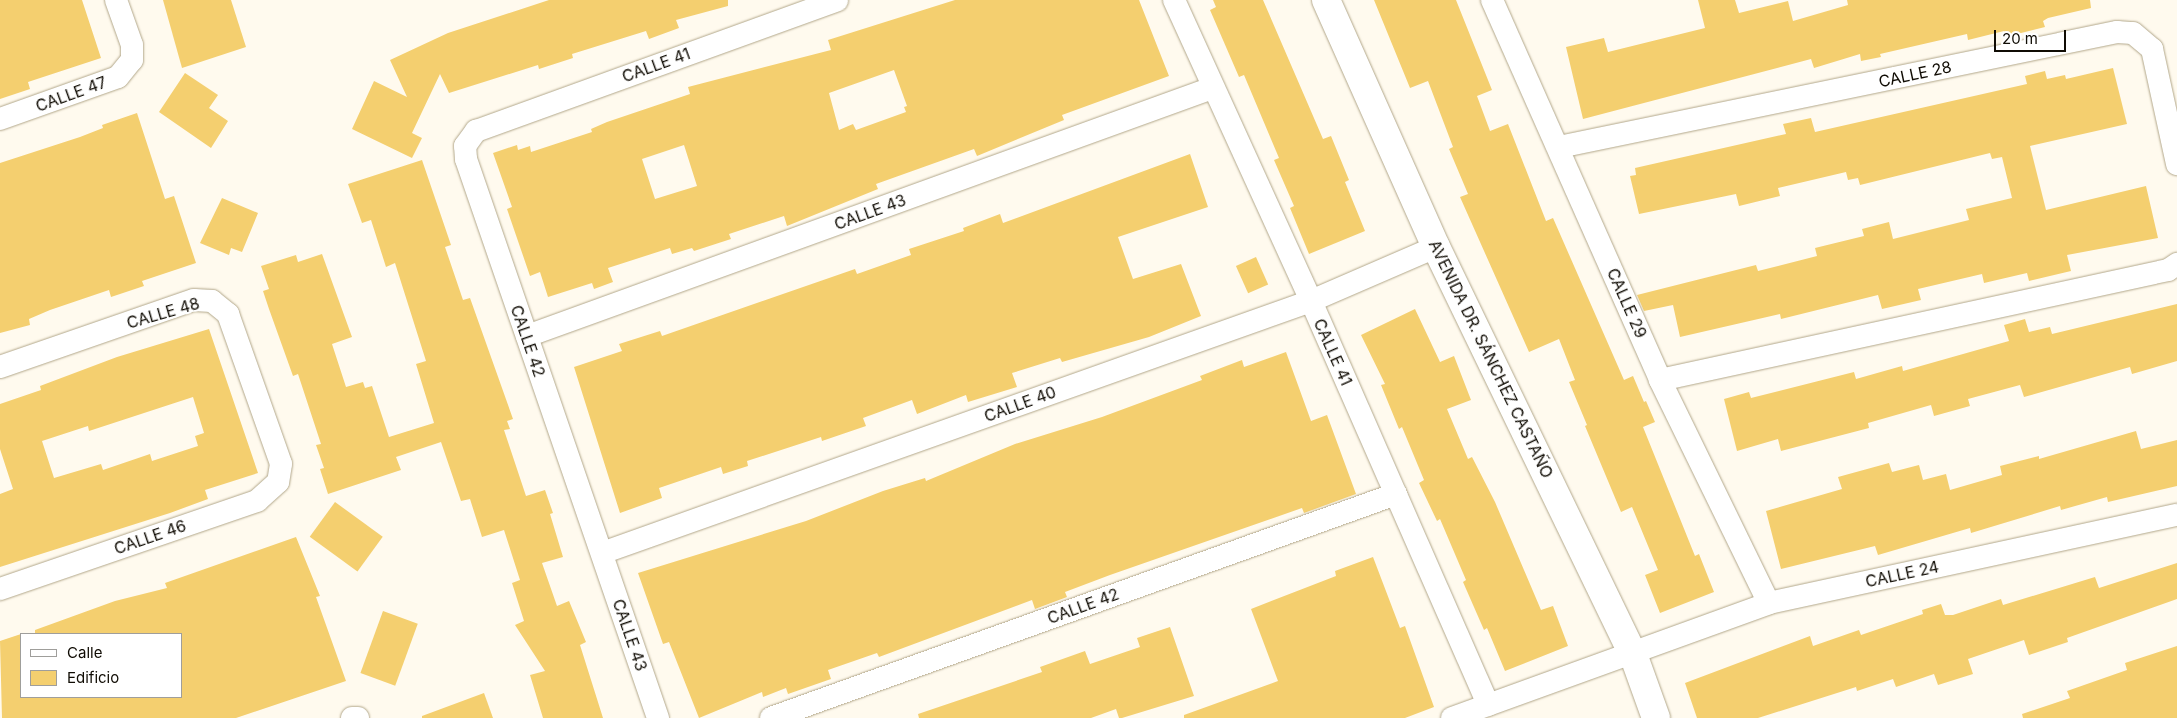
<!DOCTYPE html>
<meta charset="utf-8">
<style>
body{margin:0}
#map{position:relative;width:2177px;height:718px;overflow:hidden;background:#fffaee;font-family:Inter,sans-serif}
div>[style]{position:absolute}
.building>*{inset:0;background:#f4cf6f;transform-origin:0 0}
.roads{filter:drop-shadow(0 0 1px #b2a78a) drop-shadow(0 0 1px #b2a78a)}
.street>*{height:22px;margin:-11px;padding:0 11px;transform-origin:11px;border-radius:11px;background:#fff}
.secondary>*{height:28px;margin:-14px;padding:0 14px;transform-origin:14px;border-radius:14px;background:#fff}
span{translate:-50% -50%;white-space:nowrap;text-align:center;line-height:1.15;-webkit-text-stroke:4px #fff;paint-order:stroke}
.street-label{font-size:16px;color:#100c04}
.legend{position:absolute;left:20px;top:633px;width:162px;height:65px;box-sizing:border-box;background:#fff;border:1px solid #9f9e9b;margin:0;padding:6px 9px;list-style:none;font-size:15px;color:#100c04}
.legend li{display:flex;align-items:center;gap:10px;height:25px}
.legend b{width:25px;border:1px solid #9f9e9b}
.scale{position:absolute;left:1994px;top:30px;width:72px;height:22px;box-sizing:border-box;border:2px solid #100c04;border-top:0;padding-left:6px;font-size:15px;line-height:18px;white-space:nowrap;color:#100c04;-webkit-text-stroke:4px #fff;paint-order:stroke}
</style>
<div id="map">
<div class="building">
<div style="clip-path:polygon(0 0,82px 0,101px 58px,28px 82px,30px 89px,0 99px)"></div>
<div style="clip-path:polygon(163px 0,231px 0,246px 47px,182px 68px)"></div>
<div style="clip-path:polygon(549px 0,728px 0,728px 6px,676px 20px,679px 28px,649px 39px,646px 31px,572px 54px,573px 58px,539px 69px,538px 65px,449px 93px,440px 74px,412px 133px,422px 138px,412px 158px,352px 129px,374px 81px,407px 97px,390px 60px,448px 33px)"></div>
<div style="clip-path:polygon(evenodd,955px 0,1139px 0,1169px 76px,1062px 115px,1064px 120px,977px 156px,974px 149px,876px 184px,878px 189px,787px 226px,784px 216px,729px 234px,731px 239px,694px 251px,692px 248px,672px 254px,670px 248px,608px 268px,613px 282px,594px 289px,592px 283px,548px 297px,540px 272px,530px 276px,507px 209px,512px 207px,493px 153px,517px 145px,518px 150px,530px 146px,531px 152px,592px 132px,591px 129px,607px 122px,690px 94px,688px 87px,831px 50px,828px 40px,955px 0,894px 70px,907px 106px,904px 107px,906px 112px,856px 130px,853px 124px,839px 130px,829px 93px,894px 70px,955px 0,684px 145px,697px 186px,655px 199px,642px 159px,684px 145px)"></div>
<div style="clip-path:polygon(1213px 0,1263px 0,1323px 139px,1331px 136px,1349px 180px,1345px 182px,1365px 231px,1309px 254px,1290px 208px,1294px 206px,1274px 160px,1279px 158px,1244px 75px,1239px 77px,1210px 10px,1216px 7px)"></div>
<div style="clip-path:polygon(1374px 0,1456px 0,1492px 90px,1477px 96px,1490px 131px,1508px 124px,1546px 221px,1553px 218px,1624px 380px,1633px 376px,1644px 402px,1646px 401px,1655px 422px,1643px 427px,1695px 556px,1699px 554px,1714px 592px,1660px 613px,1645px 575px,1658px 570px,1632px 507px,1621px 512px,1585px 426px,1587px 425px,1569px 382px,1575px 380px,1559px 339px,1529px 352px,1460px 197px,1468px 194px,1449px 149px,1453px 147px,1428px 81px,1410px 88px)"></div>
<div style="clip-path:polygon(1698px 0,1735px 0,1739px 13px,1788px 1px,1793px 21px,1848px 5px,1847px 0,2090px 0,2091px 8px,2048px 18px,2043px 21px,2045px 27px,2005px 37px,2004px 31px,1968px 40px,1967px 34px,1880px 54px,1881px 57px,1861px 61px,1860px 54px,1814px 68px,1811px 59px,1583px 119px,1566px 47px,1604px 38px,1608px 52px,1705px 28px)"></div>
<div style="clip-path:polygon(2113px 68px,2127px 124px,2030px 146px,2046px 210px,2146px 186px,2158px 238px,2067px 255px,2071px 271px,2029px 281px,2027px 273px,1984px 283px,1982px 274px,1918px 289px,1921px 300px,1882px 309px,1878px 295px,1781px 319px,1780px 314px,1680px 337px,1673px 305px,1644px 311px,1637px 295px,1756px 265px,1758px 271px,1817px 256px,1815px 248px,1864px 236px,1862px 229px,1889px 222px,1893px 239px,1969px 220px,1966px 209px,2012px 198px,2002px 157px,1992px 159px,1990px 153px,1860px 185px,1858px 178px,1848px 180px,1846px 172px,1778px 188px,1780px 196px,1739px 206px,1736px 194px,1639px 214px,1630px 176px,1636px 175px,1635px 168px,1786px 134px,1783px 124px,1811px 118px,1815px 132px,2027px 84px,2025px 76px,2045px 71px,2047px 79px,2065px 75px,2066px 79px)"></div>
<div style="clip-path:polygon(185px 73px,218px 95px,209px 108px,228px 121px,211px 148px,159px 112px)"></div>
<div style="clip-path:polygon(137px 113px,165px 199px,174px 196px,196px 263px,142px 281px,144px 286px,111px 297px,109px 290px,50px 310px,29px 319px,30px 325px,0 333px,0 163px,80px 137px,103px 128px,102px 125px)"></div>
<div style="clip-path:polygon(1190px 154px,1208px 207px,1118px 237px,1133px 279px,1181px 264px,1201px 316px,1149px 337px,1062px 362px,1060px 358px,1012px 373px,1017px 387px,968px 402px,966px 395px,917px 414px,912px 400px,863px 418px,866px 426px,822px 441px,821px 437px,747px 461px,748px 466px,723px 474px,721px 467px,659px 488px,662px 498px,620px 513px,574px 367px,622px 351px,619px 344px,660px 331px,662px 336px,855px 269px,857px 274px,911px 255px,909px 249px,964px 231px,963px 228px,1000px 214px,1003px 223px)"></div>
<div style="clip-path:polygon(422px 160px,451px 245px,445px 247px,463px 300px,470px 298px,513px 419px,507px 421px,510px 429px,504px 430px,526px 496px,545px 490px,553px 513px,550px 514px,563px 557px,542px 563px,557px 606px,569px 601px,586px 642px,580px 645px,603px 718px,543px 718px,530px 675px,545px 671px,515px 625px,524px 621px,512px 583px,520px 580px,504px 530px,482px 537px,470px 499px,461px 501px,441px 442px,396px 457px,401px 470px,328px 494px,320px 469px,324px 468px,316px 445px,321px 444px,298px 374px,293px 376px,269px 309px,263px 291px,269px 289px,261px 266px,296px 255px,298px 262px,322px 254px,352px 337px,332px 344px,346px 387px,363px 382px,365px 388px,372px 386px,389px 437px,434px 423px,416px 364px,426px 361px,395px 263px,386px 267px,371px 220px,362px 223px,348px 184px)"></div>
<div style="clip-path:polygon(222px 198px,258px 213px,242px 252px,231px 248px,229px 255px,200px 243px)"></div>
<div style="left:1256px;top:257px;width:30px;height:22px;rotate:66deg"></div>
<div style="clip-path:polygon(2177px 304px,2177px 361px,2132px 374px,2130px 367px,2024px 397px,2020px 385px,1968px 399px,1970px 406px,1934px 416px,1931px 405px,1868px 423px,1869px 428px,1781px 451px,1778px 439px,1737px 451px,1724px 399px,1749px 392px,1751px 398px,1854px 372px,1856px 379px,1902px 366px,1903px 371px,2009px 341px,2004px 325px,2025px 319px,2029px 332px,2050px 327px,2052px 334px)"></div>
<div style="clip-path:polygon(1415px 309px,1440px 362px,1454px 356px,1471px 400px,1447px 409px,1468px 459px,1472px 457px,1495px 502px,1541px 610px,1553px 606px,1568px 646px,1505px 671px,1487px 628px,1484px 630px,1463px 582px,1466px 580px,1440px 519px,1437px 521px,1419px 483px,1424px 480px,1402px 427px,1399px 429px,1381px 385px,1385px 384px,1361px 335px)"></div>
<div style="clip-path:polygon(evenodd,209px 329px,258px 473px,205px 490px,208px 499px,170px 513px,0 567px,0 494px,13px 489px,0 449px,0 404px,41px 390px,40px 386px,117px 357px,209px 329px,193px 397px,204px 433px,195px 436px,198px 446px,152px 461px,150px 454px,103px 470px,101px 464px,54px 478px,42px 441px,88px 426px,89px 431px,193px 397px)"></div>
<div style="clip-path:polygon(1286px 352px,1311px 421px,1327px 415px,1356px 494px,1304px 513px,1302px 508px,1110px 575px,1065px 592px,1067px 597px,1035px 609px,1032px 600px,879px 657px,877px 653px,828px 670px,831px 679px,788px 694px,786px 688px,763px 697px,762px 692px,699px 718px,669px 642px,663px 644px,638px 573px,806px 521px,883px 491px,925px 478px,926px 481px,1015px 444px,1102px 417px,1202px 380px,1200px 376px,1242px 360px,1244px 367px)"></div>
<div style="clip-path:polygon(2136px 431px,2141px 449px,2177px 440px,2177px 486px,2108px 502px,2107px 497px,2061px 510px,2060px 506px,1971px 533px,1970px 528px,1878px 555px,1875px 546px,1781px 569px,1766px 511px,1842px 489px,1838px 477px,1889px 463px,1892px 472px,1919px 465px,1923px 480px,1946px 474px,1950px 490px,2002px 475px,2000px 466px,2039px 456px,2039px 459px)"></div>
<div style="left:335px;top:502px;width:59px;height:43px;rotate:36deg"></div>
<div style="clip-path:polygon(296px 537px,320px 596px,316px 597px,346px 681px,236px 718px,2px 718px,0 641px,21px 634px,21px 697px,181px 697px,181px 634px,35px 634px,35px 630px,115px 601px,167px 588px,165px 583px)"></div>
<div style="clip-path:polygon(1373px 557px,1400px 628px,1405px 626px,1434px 707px,1405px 718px,1184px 718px,1184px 715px,1278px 681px,1251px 609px,1336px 576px,1335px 571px)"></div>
<div style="clip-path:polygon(2177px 563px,2177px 599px,2067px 638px,2068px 642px,2029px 655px,2024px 640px,1968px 659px,1973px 674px,1938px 685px,1934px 674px,1896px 687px,1893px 679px,1857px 691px,1856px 687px,1758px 718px,1697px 718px,1685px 683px,1810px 636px,1813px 646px,1859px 630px,1861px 635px,1923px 614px,1922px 610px,1941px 604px,1945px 615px,1953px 615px,2001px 599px,2003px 605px,2095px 577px,2099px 588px)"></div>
<div style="left:383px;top:611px;width:37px;height:66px;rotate:20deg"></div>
<div style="clip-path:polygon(1170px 627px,1194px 696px,1122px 718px,1119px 718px,1116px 709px,1091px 718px,919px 718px,918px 714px,1042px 672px,1040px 667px,1085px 651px,1090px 664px,1140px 647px,1137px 638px)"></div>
<div style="clip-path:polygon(2177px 646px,2177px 718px,2023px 718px,2022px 714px,2070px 698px,2067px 691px,2127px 670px,2125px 663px)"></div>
<div style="clip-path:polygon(484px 693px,493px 718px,422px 718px,422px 716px)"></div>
</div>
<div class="roads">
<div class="street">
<div style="left:1174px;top:0;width:331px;rotate:65.5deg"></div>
<div style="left:1311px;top:301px;width:441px;rotate:66.3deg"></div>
<div style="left:1492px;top:0;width:415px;rotate:66.1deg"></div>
<div style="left:1660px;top:380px;width:248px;rotate:64deg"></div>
<div style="left:0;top:119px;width:125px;rotate:-19.6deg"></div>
<div style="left:118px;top:77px;width:22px;rotate:-51deg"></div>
<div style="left:132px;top:60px;width:15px;rotate:-90deg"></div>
<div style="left:132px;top:45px;width:48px;rotate:-109.6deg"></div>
<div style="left:1559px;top:147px;width:570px;rotate:-11.65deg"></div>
<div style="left:2117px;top:32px;width:16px;rotate:4deg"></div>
<div style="left:2133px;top:33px;width:25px;rotate:40deg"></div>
<div style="left:2152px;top:49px;width:118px;rotate:77.7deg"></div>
<div style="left:527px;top:336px;width:729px;rotate:-19.9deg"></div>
<div style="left:0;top:367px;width:205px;rotate:-19.1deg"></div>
<div style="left:194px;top:300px;width:18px;rotate:3deg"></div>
<div style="left:212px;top:301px;width:21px;rotate:39deg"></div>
<div style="left:228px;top:314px;width:159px;rotate:70.5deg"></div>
<div style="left:281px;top:464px;width:18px;rotate:99deg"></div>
<div style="left:278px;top:482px;width:28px;rotate:138deg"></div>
<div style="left:257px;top:501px;width:272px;rotate:161.1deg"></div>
<div style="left:1660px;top:380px;width:520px;rotate:-12.22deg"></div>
<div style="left:2168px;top:270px;width:11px;rotate:-34deg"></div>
<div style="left:602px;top:553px;width:752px;rotate:-19.57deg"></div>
<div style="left:1311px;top:301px;width:136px;rotate:-23.4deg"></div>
<div style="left:352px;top:718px;width:6px"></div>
<div style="left:658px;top:718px;width:591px;rotate:-108.96deg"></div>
<div style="left:466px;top:159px;width:13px;rotate:-94deg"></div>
<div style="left:465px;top:146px;width:19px;rotate:-54deg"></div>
<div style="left:476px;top:131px;width:384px;rotate:-19.9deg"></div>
<div style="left:771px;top:718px;width:664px;rotate:-19.72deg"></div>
<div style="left:1452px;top:718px;width:337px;rotate:-19.9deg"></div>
<div style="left:1769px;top:603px;width:417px;rotate:-12.2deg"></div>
</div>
<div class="secondary">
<div style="left:1326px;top:0;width:270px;rotate:66deg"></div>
<div style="left:1436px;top:247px;width:452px;rotate:64.2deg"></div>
<div style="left:1633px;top:654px;width:68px;rotate:70.2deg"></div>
</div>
</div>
<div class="street-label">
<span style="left:656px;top:65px;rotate:-20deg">CALLE 41</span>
<span style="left:1915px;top:74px;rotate:-12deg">CALLE 28</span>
<span style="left:71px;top:94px;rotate:-20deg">CALLE 47</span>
<span style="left:870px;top:212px;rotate:-20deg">CALLE 43</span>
<span style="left:1627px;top:303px;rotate:66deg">CALLE 29</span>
<span style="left:163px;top:313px;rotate:-16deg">CALLE 48</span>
<span style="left:528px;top:341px;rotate:71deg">CALLE 42</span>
<span style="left:1333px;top:352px;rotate:66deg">CALLE 41</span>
<span style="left:1491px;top:359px;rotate:64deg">AVENIDA DR. SÁNCHEZ CASTAÑO</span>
<span style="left:1020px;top:404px;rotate:-20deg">CALLE 40</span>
<span style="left:150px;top:537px;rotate:-19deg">CALLE 46</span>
<span style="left:1902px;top:574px;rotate:-12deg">CALLE 24</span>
<span style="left:1083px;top:606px;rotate:-20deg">CALLE 42</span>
<span style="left:630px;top:635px;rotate:71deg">CALLE 43</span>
</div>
<ul class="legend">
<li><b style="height:6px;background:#fff"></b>Calle</li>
<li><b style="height:14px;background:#f4cf6f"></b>Edificio</li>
</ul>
<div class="scale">20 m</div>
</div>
